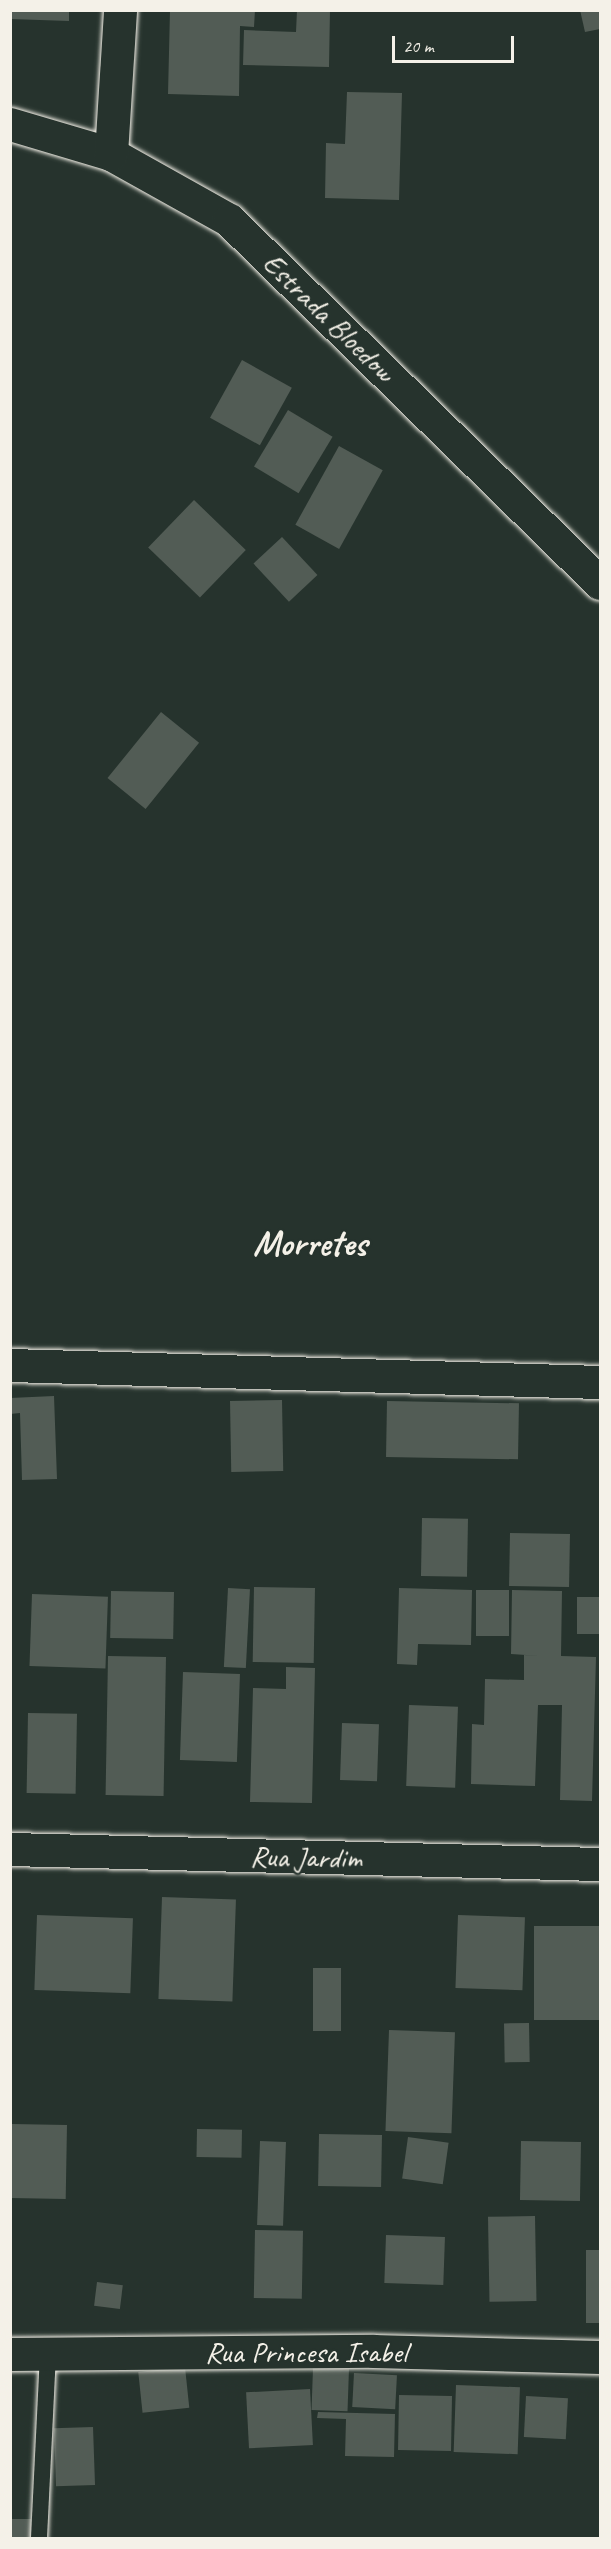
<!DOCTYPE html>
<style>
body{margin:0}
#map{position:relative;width:611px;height:2549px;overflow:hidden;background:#26332d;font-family:Caveat,sans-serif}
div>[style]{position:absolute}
.building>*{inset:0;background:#525c55;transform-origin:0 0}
.roads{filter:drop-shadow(0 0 2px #f4f1e8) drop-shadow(0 0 2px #f4f1e8)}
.service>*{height:16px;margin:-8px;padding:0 8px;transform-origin:8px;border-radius:8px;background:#26332d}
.minor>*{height:33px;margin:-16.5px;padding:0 16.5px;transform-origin:16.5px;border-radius:16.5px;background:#26332d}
span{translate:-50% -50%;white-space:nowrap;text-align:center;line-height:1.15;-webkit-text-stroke:4.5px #26332d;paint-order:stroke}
.street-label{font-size:30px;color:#f4f1e8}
.district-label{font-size:36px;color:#f4f1e8;font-weight:700}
.frame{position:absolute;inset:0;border:12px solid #f4f1e8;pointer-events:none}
.scale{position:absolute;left:392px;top:36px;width:122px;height:27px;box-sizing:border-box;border:3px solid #f4f1e8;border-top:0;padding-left:8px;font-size:18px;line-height:21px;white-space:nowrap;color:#f4f1e8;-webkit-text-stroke:4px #26332d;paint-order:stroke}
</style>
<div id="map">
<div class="building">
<div style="clip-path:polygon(10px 10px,69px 10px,69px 21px,10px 19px)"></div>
<div style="clip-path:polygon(170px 10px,255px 10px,254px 27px,240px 26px,239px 96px,168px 94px)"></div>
<div style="clip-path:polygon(297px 10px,330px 10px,329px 67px,243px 65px,244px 30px,296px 32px)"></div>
<div style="clip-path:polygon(580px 10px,600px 10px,600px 29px,585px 32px)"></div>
<div style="clip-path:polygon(347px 92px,402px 93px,399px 200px,325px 198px,326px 143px,345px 144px)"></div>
<div style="left:242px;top:360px;width:57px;height:66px;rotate:29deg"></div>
<div style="left:288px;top:410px;width:52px;height:66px;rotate:31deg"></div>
<div style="left:339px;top:446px;width:50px;height:90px;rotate:29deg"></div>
<div style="left:194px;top:500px;width:72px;height:66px;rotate:44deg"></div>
<div style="left:282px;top:537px;width:52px;height:39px;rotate:47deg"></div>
<div style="left:161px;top:712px;width:49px;height:85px;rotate:39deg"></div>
<div style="clip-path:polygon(54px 1396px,57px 1479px,22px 1480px,20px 1413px,10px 1414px,10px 1398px)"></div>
<div style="left:282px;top:1400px;width:71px;height:52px;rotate:89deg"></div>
<div style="left:387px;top:1401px;width:132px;height:56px;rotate:1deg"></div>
<div style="left:422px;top:1518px;width:46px;height:58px;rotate:1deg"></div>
<div style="left:510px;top:1533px;width:60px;height:53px;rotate:1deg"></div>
<div style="left:254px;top:1587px;width:61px;height:75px;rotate:1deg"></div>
<div style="left:228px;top:1588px;width:22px;height:79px;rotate:3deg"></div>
<div style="clip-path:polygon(399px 1588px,472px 1590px,471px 1645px,418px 1644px,417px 1665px,397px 1664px)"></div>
<div style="left:476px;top:1590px;width:33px;height:46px"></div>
<div style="clip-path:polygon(512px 1590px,562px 1591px,561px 1656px,596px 1657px,592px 1801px,560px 1800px,562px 1705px,538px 1705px,535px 1786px,471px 1784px,472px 1724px,484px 1725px,485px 1679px,524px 1680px,524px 1655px,541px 1656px,511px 1654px)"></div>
<div style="left:111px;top:1591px;width:63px;height:47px;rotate:1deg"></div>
<div style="left:32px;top:1594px;width:76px;height:72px;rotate:2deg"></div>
<div style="left:577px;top:1597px;width:23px;height:37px"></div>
<div style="left:108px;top:1656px;width:58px;height:139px;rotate:1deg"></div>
<div style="clip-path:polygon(286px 1667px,315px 1668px,312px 1803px,250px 1802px,253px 1688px,286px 1689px)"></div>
<div style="left:183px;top:1672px;width:57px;height:88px;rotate:2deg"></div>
<div style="left:409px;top:1705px;width:49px;height:81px;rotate:2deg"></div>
<div style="left:28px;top:1713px;width:49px;height:80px;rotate:1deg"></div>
<div style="left:342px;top:1723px;width:37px;height:57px;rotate:2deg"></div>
<div style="left:162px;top:1897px;width:74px;height:102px;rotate:2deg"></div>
<div style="left:37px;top:1915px;width:96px;height:75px;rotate:2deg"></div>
<div style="left:458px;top:1915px;width:67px;height:73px;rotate:2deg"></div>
<div style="left:534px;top:1926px;width:66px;height:94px"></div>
<div style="left:313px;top:1968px;width:28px;height:63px"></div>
<div style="left:529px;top:2023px;width:39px;height:25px;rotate:89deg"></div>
<div style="left:389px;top:2030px;width:66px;height:101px;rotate:2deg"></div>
<div style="left:12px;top:2124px;width:55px;height:74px;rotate:1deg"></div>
<div style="left:197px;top:2129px;width:45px;height:28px;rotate:1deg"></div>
<div style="left:319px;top:2134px;width:63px;height:52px;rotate:1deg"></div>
<div style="left:408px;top:2137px;width:41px;height:42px;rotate:8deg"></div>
<div style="left:260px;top:2141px;width:26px;height:84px;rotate:2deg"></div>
<div style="left:521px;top:2141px;width:60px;height:59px;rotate:1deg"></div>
<div style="left:535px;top:2216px;width:85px;height:47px;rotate:89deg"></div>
<div style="left:255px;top:2230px;width:48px;height:68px;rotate:1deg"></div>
<div style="left:386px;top:2235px;width:59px;height:48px;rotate:2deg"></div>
<div style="left:586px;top:2250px;width:14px;height:73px"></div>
<div style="left:97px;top:2282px;width:26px;height:24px;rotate:7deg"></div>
<div style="left:185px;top:2367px;width:41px;height:47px;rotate:84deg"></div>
<div style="left:313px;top:2368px;width:36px;height:42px;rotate:2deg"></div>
<div style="left:354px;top:2373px;width:43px;height:34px;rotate:3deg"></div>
<div style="left:456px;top:2385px;width:64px;height:67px;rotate:2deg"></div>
<div style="left:310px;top:2389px;width:56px;height:64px;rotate:87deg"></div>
<div style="left:399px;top:2395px;width:53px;height:55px;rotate:1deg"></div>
<div style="left:526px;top:2396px;width:42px;height:41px;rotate:3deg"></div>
<div style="clip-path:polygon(318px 2412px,395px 2414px,394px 2457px,345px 2456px,346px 2419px,317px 2418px)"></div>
<div style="left:93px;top:2427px;width:58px;height:39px;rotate:88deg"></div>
<div style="left:10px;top:2519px;width:21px;height:19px"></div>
</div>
<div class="roads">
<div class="service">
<div style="left:39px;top:2538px;width:184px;rotate:-87.2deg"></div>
</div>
<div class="minor">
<div style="left:10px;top:124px;width:105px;rotate:16.5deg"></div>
<div style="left:111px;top:154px;width:135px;rotate:29.2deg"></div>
<div style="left:229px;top:220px;width:519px;rotate:44.38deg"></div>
<div style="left:111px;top:154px;width:144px;rotate:-86.4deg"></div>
<div style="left:10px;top:1365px;width:590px;rotate:1.65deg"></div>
<div style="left:10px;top:1849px;width:590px;rotate:1.46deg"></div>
<div style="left:10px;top:2354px;width:363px;rotate:-0.5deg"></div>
<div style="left:373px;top:2351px;width:227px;rotate:1.5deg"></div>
</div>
</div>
<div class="street-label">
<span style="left:329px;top:317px;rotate:44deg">Estrada Bloedow</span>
<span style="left:306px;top:1857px;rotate:1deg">Rua Jardim</span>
<span style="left:306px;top:2352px">Rua Princesa Isabel</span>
</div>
<div class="district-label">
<span style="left:310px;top:1244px">Morretes</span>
</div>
<div class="frame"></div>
<div class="scale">20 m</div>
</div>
